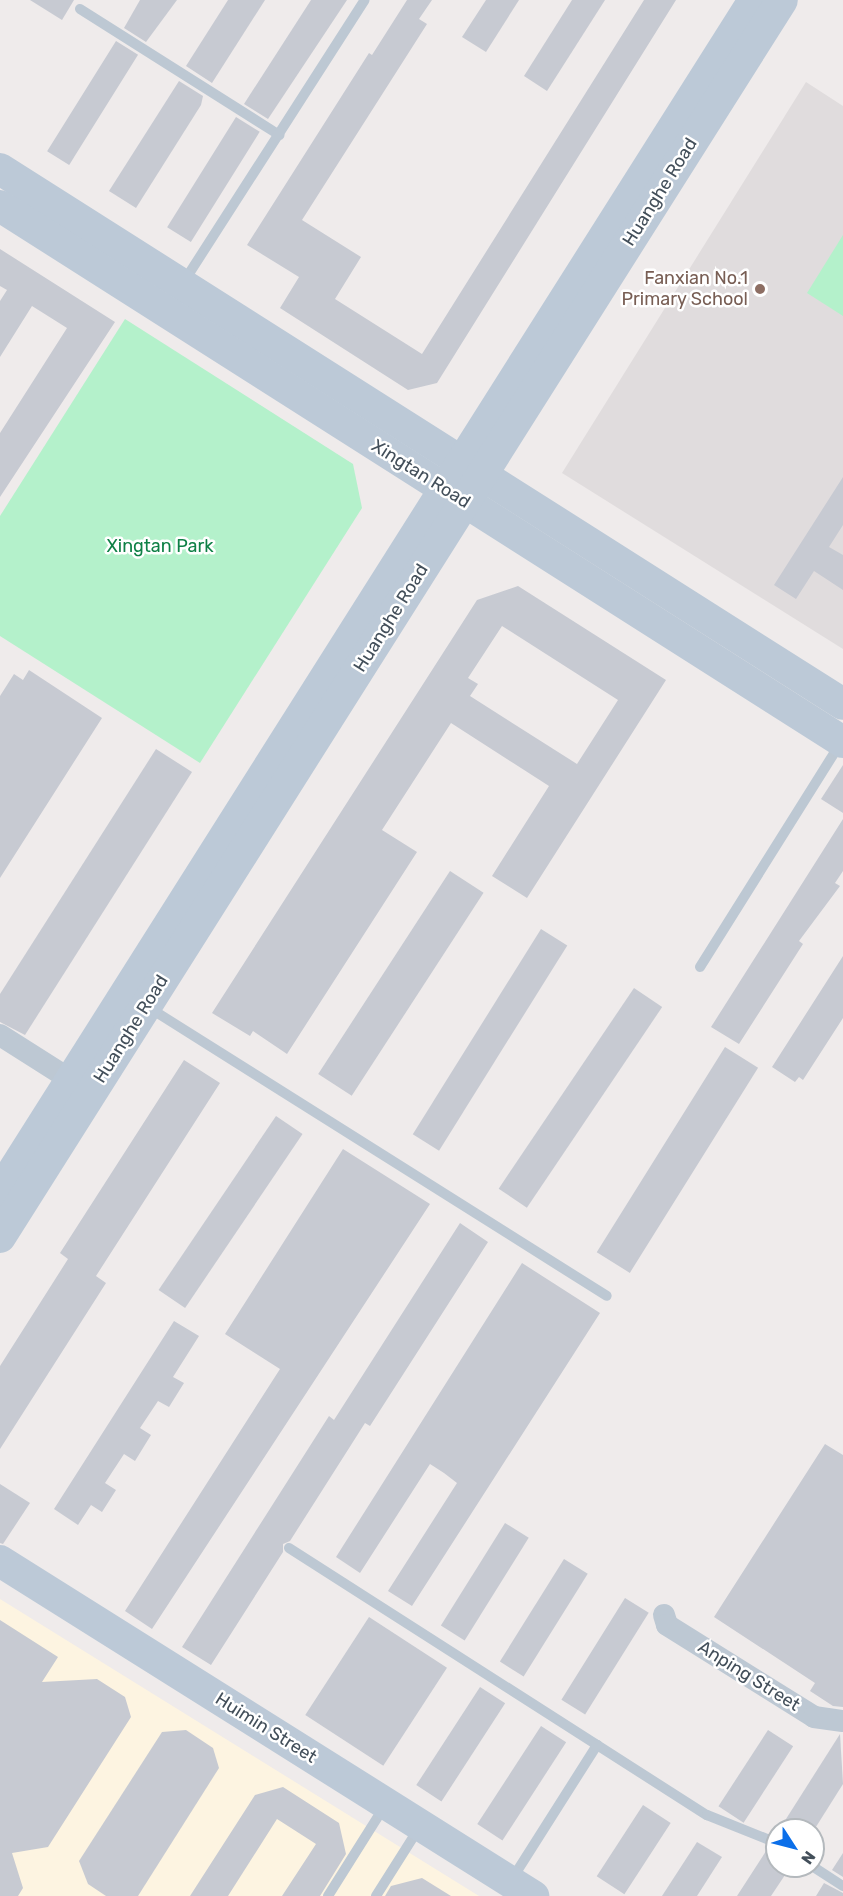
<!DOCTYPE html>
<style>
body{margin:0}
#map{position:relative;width:843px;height:1896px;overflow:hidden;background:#efebeb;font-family:Rubik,sans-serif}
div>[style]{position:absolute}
.commercial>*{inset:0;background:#fdf4e1}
.education>*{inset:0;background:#e0dcdd}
.green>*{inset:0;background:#b4f1cb}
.building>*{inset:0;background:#c7cad2;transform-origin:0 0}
.lane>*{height:10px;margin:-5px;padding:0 5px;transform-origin:5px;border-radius:5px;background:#bdc8d3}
.street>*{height:22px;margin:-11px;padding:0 11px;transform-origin:11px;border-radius:11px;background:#bdc8d3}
.secondary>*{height:32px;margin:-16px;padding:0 16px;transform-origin:16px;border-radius:16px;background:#bcc9d7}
.dots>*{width:16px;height:16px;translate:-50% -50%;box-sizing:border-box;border:3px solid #fff;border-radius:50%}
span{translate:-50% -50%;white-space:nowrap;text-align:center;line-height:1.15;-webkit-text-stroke:5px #fff;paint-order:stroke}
.street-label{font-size:18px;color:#434f5a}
.education-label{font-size:18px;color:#785e54}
.right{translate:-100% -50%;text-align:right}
.park-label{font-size:18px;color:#0f8046}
.north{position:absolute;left:765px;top:1818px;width:60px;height:60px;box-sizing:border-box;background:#fff;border:2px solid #b4b9bd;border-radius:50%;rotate:126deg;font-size:16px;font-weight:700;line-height:24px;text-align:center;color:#434f5a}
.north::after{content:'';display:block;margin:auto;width:21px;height:27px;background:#0b6fe9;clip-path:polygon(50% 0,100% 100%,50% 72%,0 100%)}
</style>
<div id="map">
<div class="commercial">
<div style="clip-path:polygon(0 1599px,479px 1896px,0 1896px)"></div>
</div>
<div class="education">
<div style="clip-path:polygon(806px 82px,843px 106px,843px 649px,562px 473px)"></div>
</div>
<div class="green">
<div style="clip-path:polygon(843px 235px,843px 316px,807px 293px)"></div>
<div style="clip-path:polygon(125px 319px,353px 464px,362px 508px,200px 763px,0 636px,0 516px)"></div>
</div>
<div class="building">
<div style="clip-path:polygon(30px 0,74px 0,62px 20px)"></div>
<div style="clip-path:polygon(140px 0,177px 0,146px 42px,124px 28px)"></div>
<div style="clip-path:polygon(228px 0,265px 0,212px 83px,186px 66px)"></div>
<div style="clip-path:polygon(311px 0,347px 0,268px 119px,244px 104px)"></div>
<div style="clip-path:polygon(407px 0,432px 0,419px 19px,427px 24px,302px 220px,361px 257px,335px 299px,422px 354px,644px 0,676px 0,437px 383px,408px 390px,280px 308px,299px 277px,247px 245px,369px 53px,372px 55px)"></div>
<div style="clip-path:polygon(486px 0,519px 0,486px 52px,462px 37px)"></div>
<div style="clip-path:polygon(572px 0,605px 0,547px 91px,524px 76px)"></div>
<div style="left:116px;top:41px;width:26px;height:130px;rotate:32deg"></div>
<div style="clip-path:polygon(179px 81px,203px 96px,201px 105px,136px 208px,109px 191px)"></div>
<div style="left:236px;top:117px;width:28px;height:130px;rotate:32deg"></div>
<div style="clip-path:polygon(0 249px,115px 322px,0 497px,0 433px,67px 328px,32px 306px,0 357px,0 301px,7px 290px,0 286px)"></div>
<div style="clip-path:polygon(843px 477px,843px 525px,829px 547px,843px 555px,843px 590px,814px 571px,796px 599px,774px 585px)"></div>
<div style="clip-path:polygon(evenodd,518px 586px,666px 680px,527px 898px,492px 876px,549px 786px,451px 723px,382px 830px,417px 852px,287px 1054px,253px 1031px,250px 1036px,212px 1013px,477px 600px,518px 586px,502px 626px,618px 700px,577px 764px,470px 696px,478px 684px,468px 678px,502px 626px)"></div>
<div style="clip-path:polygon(29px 670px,102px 718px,0 878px,0 696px,14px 674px,23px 680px)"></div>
<div style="clip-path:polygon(156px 749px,192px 772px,25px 1035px,0 1022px,0 994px)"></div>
<div style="clip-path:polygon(843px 765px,843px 813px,821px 799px)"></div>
<div style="clip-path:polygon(843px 819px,843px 871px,835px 883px,840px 886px,799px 941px,803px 944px,739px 1044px,711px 1027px)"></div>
<div style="left:450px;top:871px;width:40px;height:242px;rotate:33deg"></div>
<div style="left:541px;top:929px;width:31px;height:242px;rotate:32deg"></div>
<div style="clip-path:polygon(843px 956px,843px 1018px,803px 1080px,799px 1077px,795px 1082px,772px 1067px)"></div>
<div style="left:634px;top:988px;width:34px;height:242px;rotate:34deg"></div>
<div style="left:725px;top:1047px;width:39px;height:242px;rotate:32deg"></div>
<div style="clip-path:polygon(184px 1060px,220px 1083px,96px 1276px,106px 1283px,0 1449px,0 1366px,68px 1259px,60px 1253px)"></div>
<div style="left:276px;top:1116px;width:32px;height:210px;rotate:34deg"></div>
<div style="clip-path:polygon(343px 1149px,430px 1204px,152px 1629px,125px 1611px,280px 1369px,225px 1334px)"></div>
<div style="clip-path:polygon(460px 1223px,488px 1242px,370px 1426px,365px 1423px,290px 1541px,283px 1544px,283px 1552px,211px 1665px,182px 1647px,329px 1416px,334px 1420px)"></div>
<div style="clip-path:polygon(522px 1263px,600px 1313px,412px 1606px,388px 1591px,457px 1483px,444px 1473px,430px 1464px,360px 1573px,336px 1557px)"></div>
<div style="clip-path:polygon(174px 1321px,199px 1336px,173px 1377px,184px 1383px,169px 1407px,158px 1401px,140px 1428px,151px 1435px,135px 1461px,124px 1454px,105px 1483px,116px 1490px,102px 1512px,91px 1505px,78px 1525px,54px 1509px)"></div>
<div style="clip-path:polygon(825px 1444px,843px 1455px,843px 1707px,833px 1706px,810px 1691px,815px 1683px,714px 1617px)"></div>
<div style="clip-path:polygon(0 1484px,30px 1503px,3px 1544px,0 1543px)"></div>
<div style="left:505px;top:1523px;width:28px;height:121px;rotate:32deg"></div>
<div style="left:564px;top:1559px;width:28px;height:121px;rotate:32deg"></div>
<div style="left:625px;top:1598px;width:28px;height:120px;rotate:32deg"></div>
<div style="left:369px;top:1617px;width:93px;height:117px;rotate:33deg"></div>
<div style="clip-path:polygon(0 1620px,58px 1657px,42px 1682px,97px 1679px,125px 1697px,131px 1717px,48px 1847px,12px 1853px,23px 1888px,18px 1896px,0 1896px)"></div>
<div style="left:480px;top:1687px;width:30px;height:117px;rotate:33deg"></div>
<div style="left:541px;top:1726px;width:30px;height:117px;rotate:33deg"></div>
<div style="clip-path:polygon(186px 1730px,213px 1748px,219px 1768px,138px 1896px,106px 1896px,88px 1884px,79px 1861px,162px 1732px)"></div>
<div style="left:768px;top:1730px;width:30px;height:91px;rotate:33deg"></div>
<div style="clip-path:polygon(840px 1734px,843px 1784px,814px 1830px,779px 1830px)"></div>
<div style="clip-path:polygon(283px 1787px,339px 1823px,346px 1854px,320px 1896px,282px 1896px,316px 1844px,277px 1819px,228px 1896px,190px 1896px,255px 1795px)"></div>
<div style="left:643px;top:1805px;width:33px;height:85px;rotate:33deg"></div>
<div style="clip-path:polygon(697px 1842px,722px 1857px,697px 1896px,662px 1896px)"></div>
<div style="clip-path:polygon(768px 1848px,777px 1850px,777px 1866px,791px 1866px,771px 1896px,737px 1896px)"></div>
<div style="clip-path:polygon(843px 1853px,843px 1877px,832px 1870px)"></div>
<div style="clip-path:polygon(422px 1878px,451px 1896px,385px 1896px,391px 1886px)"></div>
<div style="clip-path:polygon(824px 1883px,843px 1893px,843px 1896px,816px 1896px)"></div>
</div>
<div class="lane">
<div style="left:80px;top:9px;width:236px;rotate:32.3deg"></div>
<div style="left:183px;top:283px;width:336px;rotate:-57.3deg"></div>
<div style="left:700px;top:967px;width:263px;rotate:-57.9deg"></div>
<div style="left:148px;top:1007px;width:542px;rotate:32.2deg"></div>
<div style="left:289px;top:1548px;width:496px;rotate:32.6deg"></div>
<div style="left:707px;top:1815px;width:75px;rotate:21.8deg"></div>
<div style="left:812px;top:1866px;width:37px;rotate:33deg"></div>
<div style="left:512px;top:1879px;width:159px;rotate:-57.6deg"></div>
<div style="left:328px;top:1896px;width:105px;rotate:-57.8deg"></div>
<div style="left:376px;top:1896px;width:80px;rotate:-57.7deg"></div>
</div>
<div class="street">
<div style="left:0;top:1035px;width:84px;rotate:32.4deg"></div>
<div style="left:664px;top:1615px;width:10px;rotate:73deg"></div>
<div style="left:667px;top:1625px;width:173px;rotate:32deg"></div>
<div style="left:814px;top:1717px;width:29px;rotate:8deg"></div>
</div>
<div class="secondary">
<div style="left:0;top:169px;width:998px;rotate:32.4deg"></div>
<div style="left:0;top:206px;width:999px;rotate:32.45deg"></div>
<div style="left:0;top:1192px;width:1410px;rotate:-57.68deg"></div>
<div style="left:0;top:1237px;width:1463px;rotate:-57.7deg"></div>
<div style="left:0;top:1561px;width:630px;rotate:32.15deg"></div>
</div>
<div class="dots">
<div style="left:760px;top:289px;background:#8d6e63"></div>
</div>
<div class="street-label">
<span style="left:660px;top:192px;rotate:-58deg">Huanghe Road</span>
<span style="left:421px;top:474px;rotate:32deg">Xingtan Road</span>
<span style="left:391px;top:618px;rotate:-58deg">Huanghe Road</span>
<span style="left:131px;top:1029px;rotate:-58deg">Huanghe Road</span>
<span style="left:749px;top:1676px;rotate:32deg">Anping Street</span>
<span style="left:266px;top:1728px;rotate:32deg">Huimin Street</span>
</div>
<div class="education-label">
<span class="right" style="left:748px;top:289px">Fanxian No.1<br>Primary School</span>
</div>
<div class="park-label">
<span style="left:160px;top:546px">Xingtan Park</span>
</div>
<div class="north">N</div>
</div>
